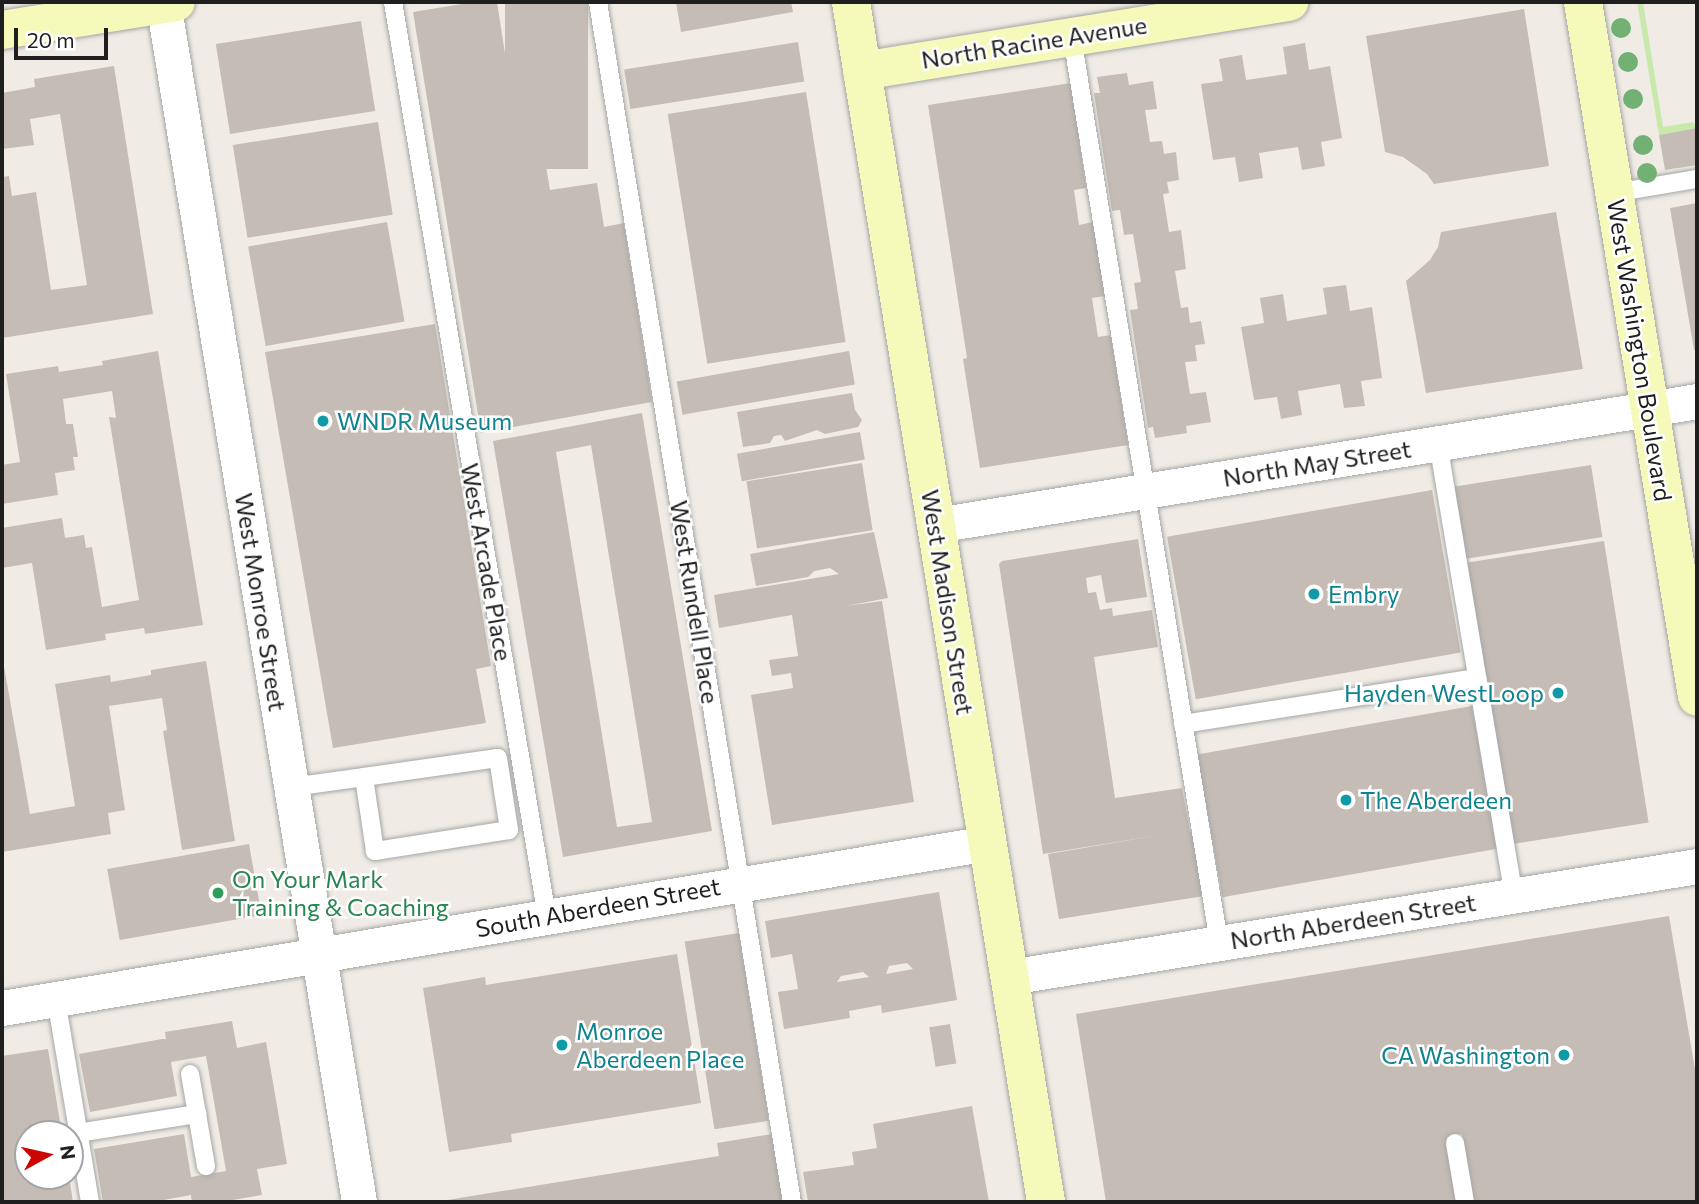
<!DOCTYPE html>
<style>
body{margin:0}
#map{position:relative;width:1699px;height:1204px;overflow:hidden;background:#f0ece5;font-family:Commissioner,sans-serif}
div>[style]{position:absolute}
.grass>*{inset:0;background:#c9e9ac}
.building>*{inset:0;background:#c4bcb5;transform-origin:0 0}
.roads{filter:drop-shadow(0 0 2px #a6a6a6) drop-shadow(0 0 2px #a6a6a6)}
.lane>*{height:18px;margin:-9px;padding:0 9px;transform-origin:9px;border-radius:9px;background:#fff}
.street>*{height:35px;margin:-17.5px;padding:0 17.5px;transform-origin:17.5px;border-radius:17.5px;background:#fff}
.secondary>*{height:38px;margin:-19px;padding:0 19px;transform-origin:19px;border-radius:19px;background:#f5f9ba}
.trees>*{width:20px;height:20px;margin:-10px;border-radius:50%;background:#73b074}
.dots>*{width:19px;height:19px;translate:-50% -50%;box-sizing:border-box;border:4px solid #fff;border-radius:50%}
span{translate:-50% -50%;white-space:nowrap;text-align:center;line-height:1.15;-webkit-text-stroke:5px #fff;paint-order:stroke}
.street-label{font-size:24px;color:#1f1f1f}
.culture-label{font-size:24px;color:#0d838f}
.left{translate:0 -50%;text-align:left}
.right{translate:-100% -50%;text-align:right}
.leisure-label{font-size:24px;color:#27864d}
.frame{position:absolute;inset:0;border:4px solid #1f1f1f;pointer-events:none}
.north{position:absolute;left:14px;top:1120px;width:70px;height:70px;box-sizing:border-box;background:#fff;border:2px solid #a5a5a5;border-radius:50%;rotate:82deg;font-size:19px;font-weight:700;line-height:28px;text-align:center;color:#1f1f1f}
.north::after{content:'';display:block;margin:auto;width:24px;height:32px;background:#cc0502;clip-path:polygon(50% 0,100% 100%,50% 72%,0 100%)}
.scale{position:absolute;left:14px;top:28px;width:94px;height:32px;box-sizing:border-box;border:4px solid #1f1f1f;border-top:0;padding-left:9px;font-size:21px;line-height:24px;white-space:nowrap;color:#1f1f1f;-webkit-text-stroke:5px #fff;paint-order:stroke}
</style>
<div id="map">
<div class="grass">
<div style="clip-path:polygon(1637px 2px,1643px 2px,1663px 127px,1693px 122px,1697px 128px,1659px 135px)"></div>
</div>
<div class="building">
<div style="clip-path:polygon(474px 2px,497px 2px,523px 169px,546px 166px,550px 190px,597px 183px,604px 227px,624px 223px,652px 402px,481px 433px,413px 12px)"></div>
<div style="left:505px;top:2px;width:83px;height:167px"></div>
<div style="clip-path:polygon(676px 2px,791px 2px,793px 12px,681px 32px)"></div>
<div style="clip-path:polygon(1524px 9px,1549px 166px,1434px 184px,1427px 174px,1403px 157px,1385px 152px,1366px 36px)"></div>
<div style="left:361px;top:21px;width:91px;height:147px;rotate:81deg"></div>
<div style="left:798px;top:42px;width:40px;height:176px;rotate:81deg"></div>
<div style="clip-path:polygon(1305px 43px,1309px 70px,1330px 66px,1342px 138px,1321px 142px,1325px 166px,1302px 170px,1298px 147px,1259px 153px,1263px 178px,1239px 182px,1235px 157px,1213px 160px,1201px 84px,1223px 81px,1219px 59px,1242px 55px,1246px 80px,1287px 74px,1283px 47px)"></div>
<div style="clip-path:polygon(114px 66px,153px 314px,2px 338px,2px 177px,9px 176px,12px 196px,36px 192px,51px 290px,87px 285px,60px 114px,30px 119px,34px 145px,2px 149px,2px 93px,35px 87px,34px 79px)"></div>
<div style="clip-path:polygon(1127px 73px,1129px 85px,1153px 81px,1157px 109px,1145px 110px,1150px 142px,1162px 141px,1164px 154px,1176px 152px,1179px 180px,1167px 182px,1169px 193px,1163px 194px,1169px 232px,1181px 230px,1184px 253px,1186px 269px,1175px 271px,1181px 308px,1188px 307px,1190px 323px,1201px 321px,1205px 344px,1195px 345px,1197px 361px,1185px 362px,1190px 394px,1206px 392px,1211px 422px,1186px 426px,1187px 433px,1155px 438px,1153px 427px,1148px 428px,1130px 310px,1138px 309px,1134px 283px,1141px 282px,1133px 234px,1124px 235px,1120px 210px,1112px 211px,1094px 93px,1100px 93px,1097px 77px)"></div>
<div style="clip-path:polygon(1071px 83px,1086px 188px,1074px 190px,1079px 225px,1093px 222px,1105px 296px,1092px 298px,1098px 337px,1111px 335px,1128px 445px,980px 468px,963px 359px,967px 358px,928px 105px)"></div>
<div style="left:806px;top:92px;width:253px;height:140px;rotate:81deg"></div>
<div style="left:378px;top:122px;width:94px;height:147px;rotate:81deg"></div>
<div style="clip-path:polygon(1697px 128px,1697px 165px,1665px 170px,1659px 135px)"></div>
<div style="clip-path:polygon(1697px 203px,1697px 349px,1694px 350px,1670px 208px)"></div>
<div style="clip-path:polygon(1556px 212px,1583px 369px,1426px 393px,1406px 281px,1430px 260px,1438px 247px,1441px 232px)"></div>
<div style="left:387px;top:222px;width:101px;height:141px;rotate:80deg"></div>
<div style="clip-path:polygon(1346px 285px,1350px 311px,1372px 307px,1382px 378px,1361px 381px,1365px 406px,1344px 408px,1340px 384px,1298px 391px,1302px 415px,1281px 419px,1277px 397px,1254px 400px,1241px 327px,1264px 323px,1260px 298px,1283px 294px,1287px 321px,1327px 314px,1323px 288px)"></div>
<div style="clip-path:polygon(435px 324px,491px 666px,476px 669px,486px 723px,333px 748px,265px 352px)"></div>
<div style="clip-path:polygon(158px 351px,203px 625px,145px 634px,144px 628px,105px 634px,106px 640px,46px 650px,32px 563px,2px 568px,2px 528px,62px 518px,65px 538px,84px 535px,86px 548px,92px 547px,102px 607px,139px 600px,109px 417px,116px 418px,112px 391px,63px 399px,66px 424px,73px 424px,78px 457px,73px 457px,75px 470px,55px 473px,58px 495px,2px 504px,2px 465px,20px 462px,6px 374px,58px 366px,59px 372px,103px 365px,102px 361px)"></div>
<div style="left:849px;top:351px;width:34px;height:175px;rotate:80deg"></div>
<div style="clip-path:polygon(852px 393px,855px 410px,862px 420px,858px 427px,825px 434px,817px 430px,785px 441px,781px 435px,774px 436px,770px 443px,743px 447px,737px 412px)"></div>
<div style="clip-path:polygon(evenodd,642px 413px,712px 831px,563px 857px,493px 441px,642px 413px,591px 445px,652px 822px,617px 827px,556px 452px,591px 445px)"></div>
<div style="left:860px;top:432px;width:28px;height:125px;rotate:80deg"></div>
<div style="left:862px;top:463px;width:68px;height:117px;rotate:81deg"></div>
<div style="left:1591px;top:465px;width:73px;height:144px;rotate:81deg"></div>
<div style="left:1432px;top:490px;width:165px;height:269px;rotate:80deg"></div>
<div style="clip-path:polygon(874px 532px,888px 598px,846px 606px,882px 601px,914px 802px,772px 825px,751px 695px,793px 688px,791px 673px,772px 676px,769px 660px,798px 656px,792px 615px,719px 628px,714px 595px,839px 574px,830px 568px,814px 571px,808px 577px,756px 586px,750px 554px)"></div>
<div style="clip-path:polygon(1138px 539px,1147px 597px,1106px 603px,1101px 575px,1086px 578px,1088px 593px,1096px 592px,1100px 610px,1112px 608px,1113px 616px,1152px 610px,1158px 647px,1094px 657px,1115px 798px,1182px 788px,1190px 832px,1194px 831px,1204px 896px,1059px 919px,1048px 854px,1166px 834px,1043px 854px,999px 564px,1002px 561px)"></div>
<div style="left:1604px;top:541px;width:285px;height:141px;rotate:81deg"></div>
<div style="clip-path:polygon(2px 655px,30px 814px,75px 806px,55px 684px,110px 675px,111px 682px,151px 675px,151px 670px,206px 661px,235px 841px,182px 850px,163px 731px,167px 730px,162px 698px,109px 706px,125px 810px,108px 813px,111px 834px,2px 852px)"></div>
<div style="left:1472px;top:706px;width:145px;height:279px;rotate:80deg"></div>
<div style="left:249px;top:844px;width:72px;height:144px;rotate:80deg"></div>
<div style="clip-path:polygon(evenodd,939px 892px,957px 1000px,882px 1013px,881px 1005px,849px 1011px,850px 1018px,784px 1029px,778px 992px,798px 989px,792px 954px,771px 958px,765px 921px,939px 892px,907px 963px,913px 969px,886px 974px,889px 966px,907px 963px,939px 892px,863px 972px,869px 977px,837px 982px,841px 976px,863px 972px)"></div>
<div style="clip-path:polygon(1669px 916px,1697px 1081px,1697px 1202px,1474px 1202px,1462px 1134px,1447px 1137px,1457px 1202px,1106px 1202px,1076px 1014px)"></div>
<div style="left:739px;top:933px;width:190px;height:55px;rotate:81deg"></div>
<div style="clip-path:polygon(677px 954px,701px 1103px,511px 1134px,512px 1142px,449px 1152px,423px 988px,485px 977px,486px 985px)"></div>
<div style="clip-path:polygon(232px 1021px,237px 1048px,266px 1042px,287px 1164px,257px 1169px,262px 1195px,221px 1202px,192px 1202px,191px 1195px,153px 1202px,103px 1202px,94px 1149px,184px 1134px,191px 1177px,226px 1171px,206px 1056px,171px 1062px,177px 1096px,90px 1112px,79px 1054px,162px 1039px,166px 1039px,165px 1032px)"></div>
<div style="left:950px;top:1024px;width:40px;height:21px;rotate:81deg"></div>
<div style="clip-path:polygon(48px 1049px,62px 1134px,28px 1134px,28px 1176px,69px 1176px,73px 1202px,2px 1202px,2px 1056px)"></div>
<div style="clip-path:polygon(972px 1106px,989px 1202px,808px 1202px,803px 1172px,854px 1165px,852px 1152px,877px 1148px,873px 1124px)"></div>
<div style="clip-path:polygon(772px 1134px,783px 1202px,435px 1202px,719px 1156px,717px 1143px)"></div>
</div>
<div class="roads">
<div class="lane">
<div style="left:393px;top:2px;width:927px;rotate:80.44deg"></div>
<div style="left:598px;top:2px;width:1216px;rotate:80.82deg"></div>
<div style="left:1072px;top:37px;width:918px;rotate:80.78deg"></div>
<div style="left:1614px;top:193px;width:84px;rotate:-9.6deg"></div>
<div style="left:1438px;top:443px;width:458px;rotate:80.5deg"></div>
<div style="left:1183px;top:724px;width:298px;rotate:-8.9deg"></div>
<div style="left:292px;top:787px;width:73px;rotate:-7.9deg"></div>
<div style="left:364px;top:777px;width:135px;rotate:-8.1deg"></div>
<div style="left:498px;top:758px;width:73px;rotate:81.3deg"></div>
<div style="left:509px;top:830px;width:136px;rotate:171.1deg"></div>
<div style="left:375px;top:851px;width:75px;rotate:-98.5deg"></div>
<div style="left:56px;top:999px;width:206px;rotate:80.5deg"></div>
<div style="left:190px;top:1074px;width:41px;rotate:80.1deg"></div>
<div style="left:78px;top:1133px;width:121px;rotate:-9.1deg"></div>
<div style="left:197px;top:1114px;width:53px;rotate:80.2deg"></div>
<div style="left:1455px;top:1143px;width:60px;rotate:80.4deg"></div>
</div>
<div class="street">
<div style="left:163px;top:2px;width:1216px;rotate:80.72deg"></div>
<div style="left:936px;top:525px;width:771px;rotate:-9.25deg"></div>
<div style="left:1009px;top:977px;width:697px;rotate:-9.16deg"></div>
<div style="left:2px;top:1008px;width:1000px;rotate:-9.5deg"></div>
</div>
<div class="secondary">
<div style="left:851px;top:2px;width:1216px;rotate:80.77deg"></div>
<div style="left:1583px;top:2px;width:704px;rotate:80.68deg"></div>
<div style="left:2px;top:30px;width:176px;rotate:-9.1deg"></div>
<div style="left:862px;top:71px;width:433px;rotate:-9.2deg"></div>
</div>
</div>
<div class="trees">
<div style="left:1621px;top:28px"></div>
<div style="left:1628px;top:62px"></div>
<div style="left:1633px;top:99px"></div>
<div style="left:1643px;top:145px"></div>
<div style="left:1647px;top:173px"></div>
</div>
<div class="dots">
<div style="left:323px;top:421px;background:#0f9aa8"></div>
<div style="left:1314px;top:594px;background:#0f9aa8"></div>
<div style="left:1558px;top:693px;background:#0f9aa8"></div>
<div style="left:1346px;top:800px;background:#0f9aa8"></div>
<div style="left:218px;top:893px;background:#2e9e5b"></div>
<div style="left:562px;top:1045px;background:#0f9aa8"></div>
<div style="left:1564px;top:1055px;background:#0f9aa8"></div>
</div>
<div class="street-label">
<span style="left:1034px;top:42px;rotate:-9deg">North Racine Avenue</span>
<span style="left:1640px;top:350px;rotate:81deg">West Washington Boulevard</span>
<span style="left:1317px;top:463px;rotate:-9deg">North May Street</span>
<span style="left:487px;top:562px;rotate:80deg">West Arcade Place</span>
<span style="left:261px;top:602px;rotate:81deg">West Monroe Street</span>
<span style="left:695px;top:602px;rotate:81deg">West Rundell Place</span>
<span style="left:948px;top:602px;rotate:81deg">West Madison Street</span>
<span style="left:598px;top:907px;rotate:-10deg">South Aberdeen Street</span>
<span style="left:1353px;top:921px;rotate:-9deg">North Aberdeen Street</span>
</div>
<div class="culture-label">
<span class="left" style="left:337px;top:421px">WNDR Museum</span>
<span class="left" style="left:1328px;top:594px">Embry</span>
<span class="right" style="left:1544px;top:693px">Hayden WestLoop</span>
<span class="left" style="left:1360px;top:800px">The Aberdeen</span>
<span class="left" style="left:576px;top:1045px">Monroe<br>Aberdeen Place</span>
<span class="right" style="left:1550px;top:1055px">CA Washington</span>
</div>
<div class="leisure-label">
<span class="left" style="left:232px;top:893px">On Your Mark<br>Training &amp; Coaching</span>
</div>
<div class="frame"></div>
<div class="north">N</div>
<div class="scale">20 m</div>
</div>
